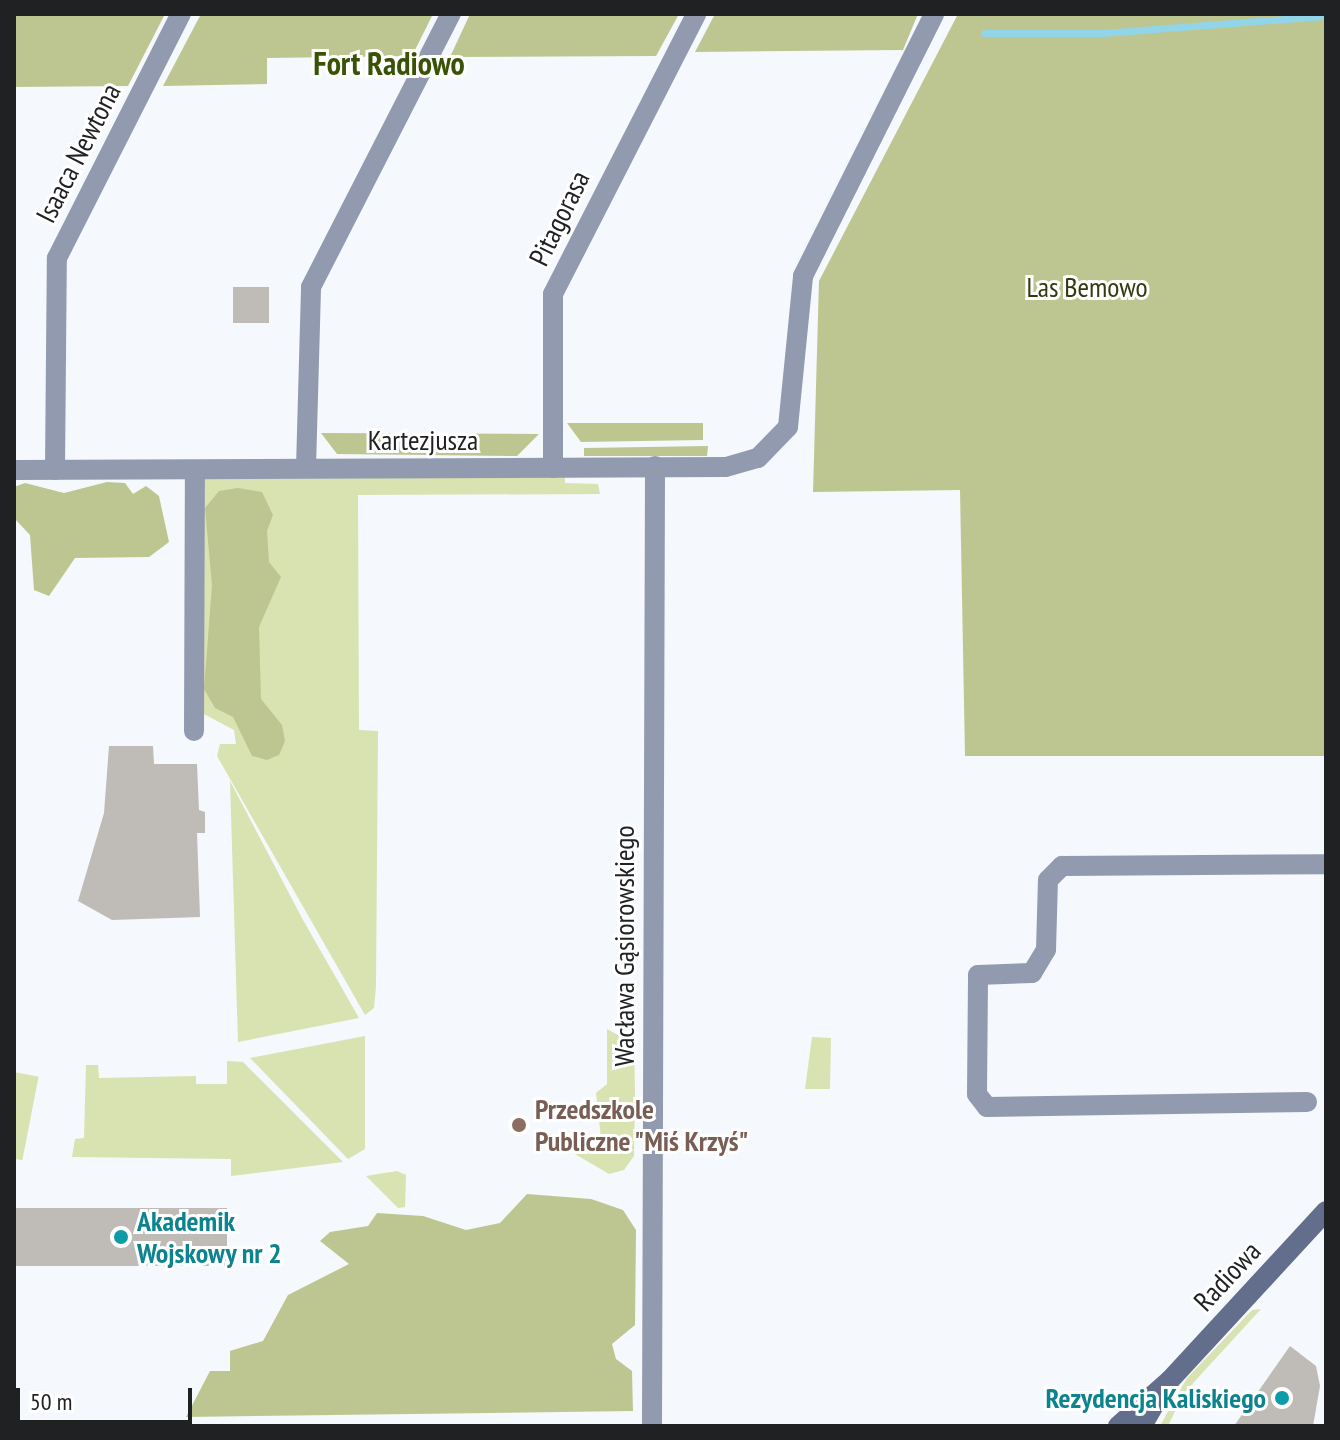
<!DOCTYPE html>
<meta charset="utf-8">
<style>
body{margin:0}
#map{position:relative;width:1340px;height:1440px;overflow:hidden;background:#f5f8fc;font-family:"PT Sans Narrow",sans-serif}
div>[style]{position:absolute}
.green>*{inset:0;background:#d9e2b1;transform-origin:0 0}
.forest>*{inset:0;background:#bdc691}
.stream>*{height:7px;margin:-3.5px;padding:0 3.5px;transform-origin:3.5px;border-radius:3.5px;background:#92d4e8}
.building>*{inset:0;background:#bfbcb8;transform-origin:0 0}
.street>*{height:20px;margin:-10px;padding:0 10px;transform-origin:10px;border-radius:10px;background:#929aaf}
.secondary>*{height:20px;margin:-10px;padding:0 10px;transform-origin:10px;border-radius:10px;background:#626e8b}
.dots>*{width:22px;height:22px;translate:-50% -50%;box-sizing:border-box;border:4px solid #fff;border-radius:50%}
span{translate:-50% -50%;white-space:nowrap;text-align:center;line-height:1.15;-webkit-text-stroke:6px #fff;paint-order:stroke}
.street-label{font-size:28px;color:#202123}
.park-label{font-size:28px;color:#343910}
.education-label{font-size:28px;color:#785e54;font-weight:700}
.left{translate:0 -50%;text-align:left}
.culture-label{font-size:28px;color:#0d838f;font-weight:700}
.right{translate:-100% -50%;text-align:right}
.quarter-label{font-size:32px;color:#3a5206;font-weight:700}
.frame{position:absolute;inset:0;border:16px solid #202123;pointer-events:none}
.scale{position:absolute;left:16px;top:1388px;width:176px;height:36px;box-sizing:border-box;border:4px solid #202123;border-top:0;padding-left:10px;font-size:24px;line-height:28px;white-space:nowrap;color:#202123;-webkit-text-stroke:6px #fff;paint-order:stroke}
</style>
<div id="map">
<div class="green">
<div style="clip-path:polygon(565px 477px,565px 483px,598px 484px,600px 494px,358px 495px,359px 730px,378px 731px,376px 986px,374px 1008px,365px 1015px,217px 756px,220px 744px,236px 744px,234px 730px,202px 713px,198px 479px)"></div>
<div style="clip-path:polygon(230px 781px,303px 920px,359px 1018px,238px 1042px)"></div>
<div style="clip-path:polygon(607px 1029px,634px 1044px,635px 1091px,634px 1156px,624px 1170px,609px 1174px,575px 1154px,602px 1147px,596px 1093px,607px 1084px)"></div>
<div style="clip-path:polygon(365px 1036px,365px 1149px,348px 1159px,250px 1058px)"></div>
<div style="clip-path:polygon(812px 1037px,831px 1038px,830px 1089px,805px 1089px)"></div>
<div style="clip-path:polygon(227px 1061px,243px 1062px,343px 1162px,231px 1176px,231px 1159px,72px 1157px,75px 1139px,84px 1138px,86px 1065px,98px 1065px,99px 1078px,196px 1076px,196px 1084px,227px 1084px)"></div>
<div style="left:14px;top:1072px;width:25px;height:85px;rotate:11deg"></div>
<div style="clip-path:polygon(397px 1171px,406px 1175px,405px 1207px,398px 1208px,366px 1176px)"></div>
<div style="clip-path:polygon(1261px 1309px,1184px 1393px,1168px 1426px,1160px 1426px,1187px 1378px,1252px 1310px)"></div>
</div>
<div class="forest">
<div style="clip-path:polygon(14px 14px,165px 14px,128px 86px,14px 87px)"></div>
<div style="clip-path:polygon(201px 14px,433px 14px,412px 56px,267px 58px,267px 84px,163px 86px)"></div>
<div style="clip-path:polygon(470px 14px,679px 14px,656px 56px,450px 57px)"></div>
<div style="clip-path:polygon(715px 14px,918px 14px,903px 50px,695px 52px)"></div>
<div style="clip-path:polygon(958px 14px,1326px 14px,1326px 756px,965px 756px,960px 490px,813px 492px,819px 281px)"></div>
<div style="clip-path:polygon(567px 423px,703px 423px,703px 440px,581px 442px)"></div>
<div style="clip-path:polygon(321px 433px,539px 434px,517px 456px,337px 454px)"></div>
<div style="clip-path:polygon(708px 446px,707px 456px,584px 456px,584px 448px)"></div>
<div style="clip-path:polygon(107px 482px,125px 483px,133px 494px,146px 486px,159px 496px,169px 542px,149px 557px,75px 558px,49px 596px,34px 590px,30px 535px,14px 518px,14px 487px,25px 483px,64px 493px)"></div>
<div style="clip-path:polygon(238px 488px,262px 492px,273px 515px,267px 531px,269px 562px,281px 577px,259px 627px,261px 699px,282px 725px,285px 741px,279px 755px,267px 760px,252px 756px,233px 717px,215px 708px,204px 689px,212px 585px,205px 508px,219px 491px)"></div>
<div style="clip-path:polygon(527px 1194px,591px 1199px,623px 1210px,636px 1230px,635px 1325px,612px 1344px,616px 1359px,632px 1371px,633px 1411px,186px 1417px,210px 1371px,230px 1371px,230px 1351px,263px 1341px,288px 1295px,349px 1264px,320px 1241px,330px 1232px,368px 1226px,377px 1213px,423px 1216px,466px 1230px,500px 1223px)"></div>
</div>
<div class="stream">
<div style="left:984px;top:33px;width:119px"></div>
<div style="left:1103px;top:33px;width:224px;rotate:-4.4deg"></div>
</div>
<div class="building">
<div style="left:233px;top:287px;width:36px;height:36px"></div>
<div style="clip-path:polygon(109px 746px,153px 746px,154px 764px,197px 764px,199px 810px,205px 812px,205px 833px,197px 833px,200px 917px,112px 920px,78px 901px,104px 813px)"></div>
<div style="left:14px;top:1208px;width:213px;height:58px"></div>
<div style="clip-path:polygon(1290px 1346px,1316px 1366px,1320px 1386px,1313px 1426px,1234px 1426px)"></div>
</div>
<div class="street">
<div style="left:306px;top:468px;width:181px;rotate:-88.4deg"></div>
<div style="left:311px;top:287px;width:307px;rotate:-62.9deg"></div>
<div style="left:553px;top:468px;width:174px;rotate:-90deg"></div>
<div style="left:553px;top:294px;width:314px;rotate:-62.9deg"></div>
<div style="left:14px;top:470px;width:712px;rotate:-0.24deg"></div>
<div style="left:726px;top:467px;width:33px;rotate:-16deg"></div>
<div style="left:758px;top:458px;width:43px;rotate:-45.9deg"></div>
<div style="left:788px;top:427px;width:152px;rotate:-84.3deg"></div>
<div style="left:803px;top:276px;width:293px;rotate:-63.4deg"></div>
<div style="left:55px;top:470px;width:212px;rotate:-89.5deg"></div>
<div style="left:57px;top:258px;width:274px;rotate:-63.1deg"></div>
<div style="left:194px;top:731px;width:261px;rotate:-89.8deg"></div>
<div style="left:1307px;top:1102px;width:320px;rotate:179.1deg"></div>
<div style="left:987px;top:1107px;width:16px;rotate:-128deg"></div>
<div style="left:977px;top:1094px;width:119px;rotate:-89.5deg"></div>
<div style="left:978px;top:975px;width:54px;rotate:-2.1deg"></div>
<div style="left:1032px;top:973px;width:27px;rotate:-59deg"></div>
<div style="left:1046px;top:950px;width:70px;rotate:-88.4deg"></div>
<div style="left:1048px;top:880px;width:20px;rotate:-45deg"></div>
<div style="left:1062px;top:866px;width:264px;rotate:-0.4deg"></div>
<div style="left:652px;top:1426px;width:960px;rotate:-89.82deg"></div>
</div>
<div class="secondary">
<div style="left:1118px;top:1426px;width:69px;rotate:-41.5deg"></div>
<div style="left:1170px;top:1380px;width:230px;rotate:-47.3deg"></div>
<div style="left:1142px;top:1426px;width:34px;rotate:-60deg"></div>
</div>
<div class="dots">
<div style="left:519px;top:1125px;background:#8d6e63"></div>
<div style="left:121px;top:1237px;background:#0f9aa8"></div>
<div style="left:1282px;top:1398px;background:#0f9aa8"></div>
</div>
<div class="street-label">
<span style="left:78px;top:153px;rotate:-63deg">Isaaca Newtona</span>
<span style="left:559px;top:218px;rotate:-64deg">Pitagorasa</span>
<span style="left:423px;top:440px">Kartezjusza</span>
<span style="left:624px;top:946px;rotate:-90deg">Wacława Gąsiorowskiego</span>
<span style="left:1227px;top:1276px;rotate:-47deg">Radiowa</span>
</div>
<div class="park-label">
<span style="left:1087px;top:287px">Las Bemowo</span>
</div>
<div class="education-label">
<span class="left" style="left:535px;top:1125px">Przedszkole<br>Publiczne "Miś Krzyś"</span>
</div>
<div class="culture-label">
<span class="left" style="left:137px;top:1237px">Akademik<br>Wojskowy nr 2</span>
<span class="right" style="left:1266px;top:1398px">Rezydencja Kaliskiego</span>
</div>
<div class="quarter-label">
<span style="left:389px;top:63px">Fort Radiowo</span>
</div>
<div class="frame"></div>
<div class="scale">50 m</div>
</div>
